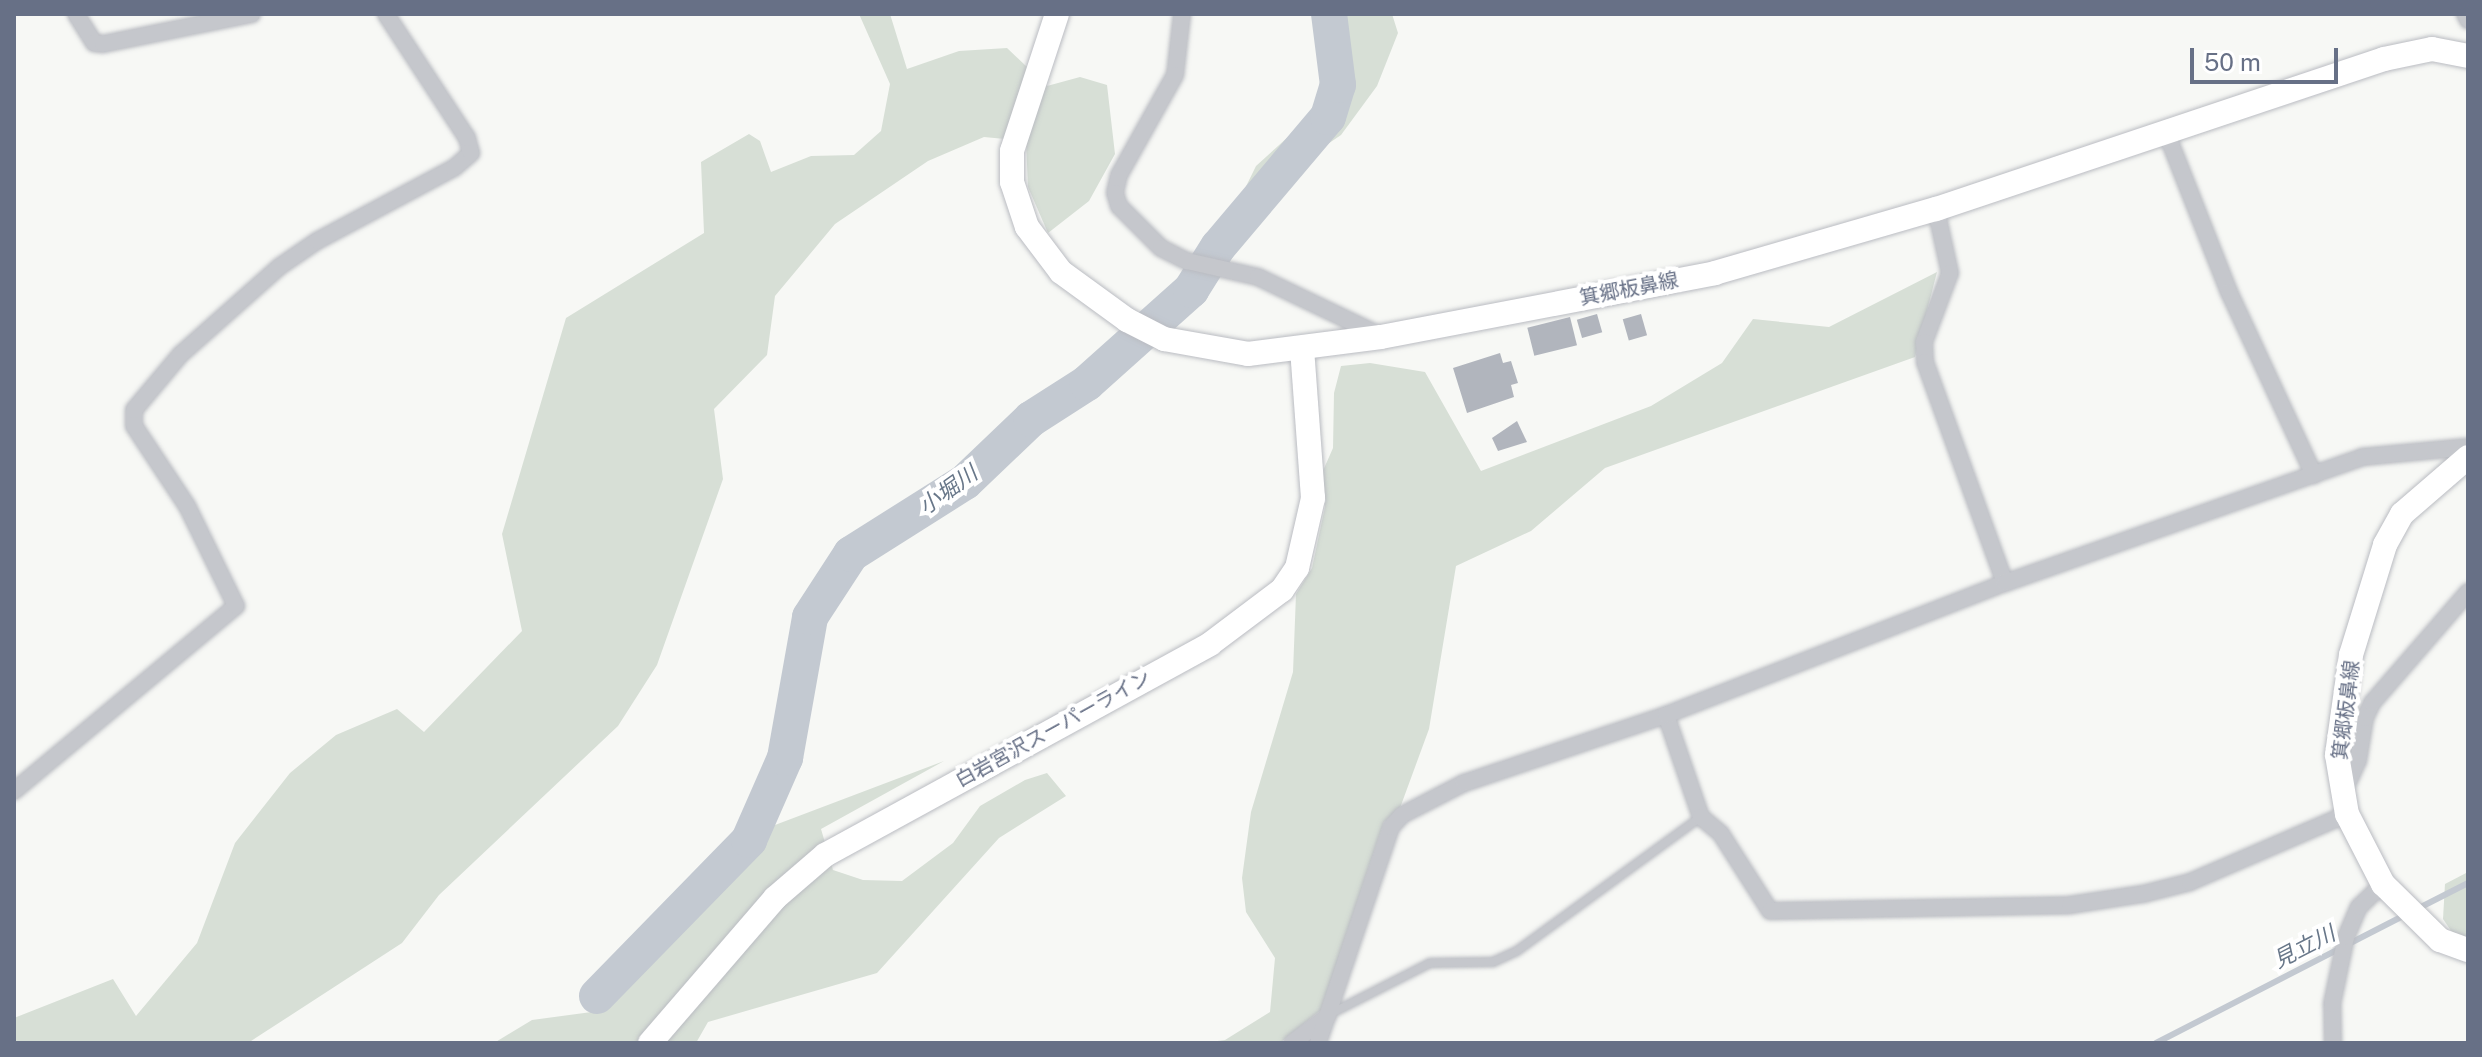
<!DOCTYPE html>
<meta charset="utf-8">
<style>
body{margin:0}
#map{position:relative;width:2482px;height:1057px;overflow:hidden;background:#f7f8f5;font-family:"Public Sans","Noto Sans JP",sans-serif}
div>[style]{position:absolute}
.green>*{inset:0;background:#d7dfd6}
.stream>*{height:6px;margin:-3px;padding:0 3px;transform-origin:3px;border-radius:3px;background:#c3c9d1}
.river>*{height:36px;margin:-18px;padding:0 18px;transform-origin:18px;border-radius:18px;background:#c3c9d1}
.building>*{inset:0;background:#b1b5bd;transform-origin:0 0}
.roads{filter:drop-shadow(0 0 2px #babcc2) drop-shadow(0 0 2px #babcc2)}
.lane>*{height:8px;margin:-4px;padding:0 4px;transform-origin:4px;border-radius:4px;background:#c5c7cc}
.street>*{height:16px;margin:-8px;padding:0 8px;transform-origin:8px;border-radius:8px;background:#c5c7cc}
.secondary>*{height:24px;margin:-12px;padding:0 12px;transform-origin:12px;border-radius:12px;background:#fff}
span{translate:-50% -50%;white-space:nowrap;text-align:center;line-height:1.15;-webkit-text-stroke:8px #fff;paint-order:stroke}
.street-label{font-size:20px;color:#677086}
.water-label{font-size:22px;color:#687789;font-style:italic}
.frame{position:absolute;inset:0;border:16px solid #677086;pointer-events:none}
.scale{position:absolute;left:2190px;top:48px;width:148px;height:36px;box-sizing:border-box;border:4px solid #677086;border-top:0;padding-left:10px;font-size:24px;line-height:28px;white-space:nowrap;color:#677086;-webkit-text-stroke:6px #fff;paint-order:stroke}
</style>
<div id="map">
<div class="green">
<div style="clip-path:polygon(859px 14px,890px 14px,907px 69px,959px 51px,1007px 48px,1047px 86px,1080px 77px,1107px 85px,1115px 154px,1089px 201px,1048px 233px,1028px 187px,1026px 141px,984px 137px,928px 161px,835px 224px,775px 296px,767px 355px,714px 409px,723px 479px,657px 665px,618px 726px,439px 895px,402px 943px,248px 1043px,14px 1043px,14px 1018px,113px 979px,136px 1016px,197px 943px,235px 843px,290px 773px,336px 735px,397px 709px,424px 732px,522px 631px,502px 534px,566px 318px,704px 233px,701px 162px,749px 134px,760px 141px,771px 172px,811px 156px,854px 155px,881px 131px,890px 84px)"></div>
<div style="clip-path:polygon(1317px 14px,1392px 14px,1398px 33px,1377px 86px,1341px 135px,1319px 150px,1254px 229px,1234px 236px,1231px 217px,1256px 166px,1310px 117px,1327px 86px)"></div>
<div style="clip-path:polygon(1937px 272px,1915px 357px,1605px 468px,1531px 531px,1456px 566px,1429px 729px,1400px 808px,1384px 822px,1321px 1010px,1280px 1043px,1202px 1043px,1225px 1040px,1270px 1012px,1275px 958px,1246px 912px,1242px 878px,1251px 812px,1293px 672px,1296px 594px,1312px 568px,1325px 507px,1322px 473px,1333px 448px,1334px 393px,1341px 366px,1370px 363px,1425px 372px,1481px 471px,1651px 406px,1722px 363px,1753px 319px,1829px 327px)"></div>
<div style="clip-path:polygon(944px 761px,821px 829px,833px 870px,863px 880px,902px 881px,953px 843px,980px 806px,1025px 780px,1047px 773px,1066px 796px,999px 838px,877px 973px,708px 1022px,696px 1043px,494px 1043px,532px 1020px,599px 1011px,775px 825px)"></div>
<div style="clip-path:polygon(2468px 872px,2468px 938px,2454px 935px,2443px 919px,2445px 884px)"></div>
</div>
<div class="stream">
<div style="left:2419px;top:908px;width:55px;rotate:-27deg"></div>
<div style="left:2156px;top:1043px;width:280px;rotate:-27.2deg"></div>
</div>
<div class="river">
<div style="left:597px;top:996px;width:218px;rotate:-45.7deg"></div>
<div style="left:749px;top:840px;width:90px;rotate:-66.3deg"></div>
<div style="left:785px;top:758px;width:143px;rotate:-79.9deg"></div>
<div style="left:810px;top:617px;width:75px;rotate:-56.9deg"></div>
<div style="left:851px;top:554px;width:135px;rotate:-32.3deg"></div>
<div style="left:965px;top:482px;width:91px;rotate:-43.7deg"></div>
<div style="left:1031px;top:419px;width:67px;rotate:-32.7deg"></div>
<div style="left:1087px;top:383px;width:140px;rotate:-41.8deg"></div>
<div style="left:1191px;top:290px;width:51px;rotate:-57.9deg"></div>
<div style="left:1218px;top:247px;width:170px;rotate:-49.8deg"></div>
<div style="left:1328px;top:117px;width:34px;rotate:-73deg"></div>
<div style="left:1338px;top:85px;width:72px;rotate:-97.2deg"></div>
</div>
<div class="building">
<div style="left:1597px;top:314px;width:19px;height:21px;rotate:74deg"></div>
<div style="left:1641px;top:314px;width:22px;height:19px;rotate:74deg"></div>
<div style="left:1570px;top:317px;width:29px;height:44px;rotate:76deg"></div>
<div style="clip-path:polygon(1500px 353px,1503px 363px,1511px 361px,1518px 383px,1511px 385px,1514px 397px,1467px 413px,1453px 368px)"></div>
<div style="clip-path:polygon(1517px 421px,1527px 442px,1498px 451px,1492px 438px)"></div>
</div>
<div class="roads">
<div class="lane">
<div style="left:1328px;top:1015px;width:114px;rotate:-27deg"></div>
<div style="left:1430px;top:963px;width:63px;rotate:-0.9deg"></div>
<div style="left:1493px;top:962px;width:26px;rotate:-25deg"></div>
<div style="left:1517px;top:951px;width:228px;rotate:-36.1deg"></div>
</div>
<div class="street">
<div style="left:76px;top:14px;width:34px;rotate:58deg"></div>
<div style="left:94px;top:43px;width:9px;rotate:6deg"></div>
<div style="left:103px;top:44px;width:152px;rotate:-11.4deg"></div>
<div style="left:1182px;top:14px;width:61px;rotate:96.5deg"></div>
<div style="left:1175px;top:75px;width:115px;rotate:119.2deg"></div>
<div style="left:1119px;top:175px;width:18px;rotate:103deg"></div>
<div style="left:1115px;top:193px;width:14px;rotate:73deg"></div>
<div style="left:1119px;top:206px;width:59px;rotate:45deg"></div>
<div style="left:1161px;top:248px;width:29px;rotate:27deg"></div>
<div style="left:1187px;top:261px;width:73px;rotate:12.7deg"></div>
<div style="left:1258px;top:277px;width:136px;rotate:25.6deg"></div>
<div style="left:2465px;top:14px;width:7px;rotate:63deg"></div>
<div style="left:2166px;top:132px;width:172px;rotate:68.5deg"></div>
<div style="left:2229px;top:292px;width:202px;rotate:65.1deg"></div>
<div style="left:1936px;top:209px;width:66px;rotate:77.7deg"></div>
<div style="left:1950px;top:273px;width:74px;rotate:110.6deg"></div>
<div style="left:1924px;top:342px;width:20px;rotate:87deg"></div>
<div style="left:1925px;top:362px;width:235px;rotate:70.1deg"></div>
<div style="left:1666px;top:715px;width:108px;rotate:71.1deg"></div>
<div style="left:1701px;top:817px;width:26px;rotate:40deg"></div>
<div style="left:1721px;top:834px;width:91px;rotate:57.5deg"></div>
<div style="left:1770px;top:911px;width:300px;rotate:-1.1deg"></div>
<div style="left:2070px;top:905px;width:74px;rotate:-8.6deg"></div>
<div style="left:2143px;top:894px;width:49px;rotate:-14.3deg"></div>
<div style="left:2190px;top:882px;width:171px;rotate:-23.4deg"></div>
<div style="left:14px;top:791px;width:289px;rotate:-39.8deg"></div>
<div style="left:236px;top:606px;width:111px;rotate:-116.1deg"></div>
<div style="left:187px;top:506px;width:96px;rotate:-123.5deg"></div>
<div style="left:134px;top:426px;width:16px;rotate:-90deg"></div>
<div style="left:134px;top:410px;width:72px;rotate:-50.1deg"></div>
<div style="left:180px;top:355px;width:132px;rotate:-41.6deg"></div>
<div style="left:279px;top:267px;width:46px;rotate:-34.4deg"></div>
<div style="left:317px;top:241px;width:155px;rotate:-28.1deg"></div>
<div style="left:454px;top:168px;width:23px;rotate:-41deg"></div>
<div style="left:471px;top:153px;width:16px;rotate:-105deg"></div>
<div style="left:467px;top:138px;width:148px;rotate:-123.2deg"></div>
<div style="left:2343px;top:794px;width:36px;rotate:-66deg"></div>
<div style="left:2358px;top:761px;width:44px;rotate:-80.8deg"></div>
<div style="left:2365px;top:718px;width:17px;rotate:-65deg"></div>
<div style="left:2372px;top:703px;width:147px;rotate:-49.1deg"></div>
<div style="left:1292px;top:1043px;width:45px;rotate:-36.9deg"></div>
<div style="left:1318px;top:1043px;width:228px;rotate:-71.3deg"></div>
<div style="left:1391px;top:827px;width:16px;rotate:-47deg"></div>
<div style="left:1402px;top:815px;width:70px;rotate:-27.3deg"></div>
<div style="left:1464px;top:783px;width:213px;rotate:-18.6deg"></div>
<div style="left:1666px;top:715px;width:364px;rotate:-21.3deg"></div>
<div style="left:2005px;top:583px;width:379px;rotate:-19.4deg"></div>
<div style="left:2362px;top:457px;width:106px;rotate:-5.4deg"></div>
<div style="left:2333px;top:1043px;width:39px;rotate:-91deg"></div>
<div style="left:2332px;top:1004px;width:68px;rotate:-78.2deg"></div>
<div style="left:2346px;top:937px;width:33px;rotate:-67deg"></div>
<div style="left:2359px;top:907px;width:33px;rotate:-44deg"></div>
</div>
<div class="secondary">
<div style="left:1057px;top:14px;width:144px;rotate:108.2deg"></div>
<div style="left:1012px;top:151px;width:31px;rotate:90deg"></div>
<div style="left:1012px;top:182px;width:47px;rotate:71.6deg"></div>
<div style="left:1027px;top:227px;width:56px;rotate:52.9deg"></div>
<div style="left:1061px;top:272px;width:82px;rotate:36deg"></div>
<div style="left:1127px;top:320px;width:42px;rotate:27.2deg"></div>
<div style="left:1164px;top:339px;width:85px;rotate:10.1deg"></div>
<div style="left:1248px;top:354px;width:134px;rotate:-7.3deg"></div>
<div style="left:1381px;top:337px;width:340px;rotate:-10.8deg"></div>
<div style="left:1715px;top:273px;width:230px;rotate:-16.2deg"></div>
<div style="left:1936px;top:209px;width:472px;rotate:-18.5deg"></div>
<div style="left:2384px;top:59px;width:49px;rotate:-11.8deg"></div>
<div style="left:2432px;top:49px;width:37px;rotate:11deg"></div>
<div style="left:2468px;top:457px;width:87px;rotate:139.2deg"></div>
<div style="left:2402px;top:514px;width:35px;rotate:119deg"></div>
<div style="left:2385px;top:545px;width:115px;rotate:107.2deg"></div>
<div style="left:2351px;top:655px;width:101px;rotate:98deg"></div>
<div style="left:2337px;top:755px;width:60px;rotate:80.4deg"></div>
<div style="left:2347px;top:814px;width:79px;rotate:62.8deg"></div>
<div style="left:2383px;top:884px;width:80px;rotate:44.5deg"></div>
<div style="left:2440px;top:940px;width:30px;rotate:20deg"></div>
<div style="left:650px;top:1043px;width:191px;rotate:-49.2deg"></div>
<div style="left:775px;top:898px;width:66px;rotate:-40.7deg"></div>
<div style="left:825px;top:855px;width:439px;rotate:-28.7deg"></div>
<div style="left:1210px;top:644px;width:90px;rotate:-36.9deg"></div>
<div style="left:1282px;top:590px;width:27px;rotate:-56deg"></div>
<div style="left:1297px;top:568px;width:72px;rotate:-77.1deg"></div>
<div style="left:1313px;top:498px;width:150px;rotate:-94.2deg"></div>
</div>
</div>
<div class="street-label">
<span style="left:1629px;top:289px;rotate:-11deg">箕郷板鼻線</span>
<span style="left:2346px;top:710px;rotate:-83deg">箕郷板鼻線</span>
<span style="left:1053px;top:729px;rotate:-29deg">白岩宮沢スーパーライン</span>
</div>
<div class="water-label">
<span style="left:948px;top:490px;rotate:-36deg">小堀川</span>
<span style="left:2304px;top:947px;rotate:-27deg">見立川</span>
</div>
<div class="frame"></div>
<div class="scale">50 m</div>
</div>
